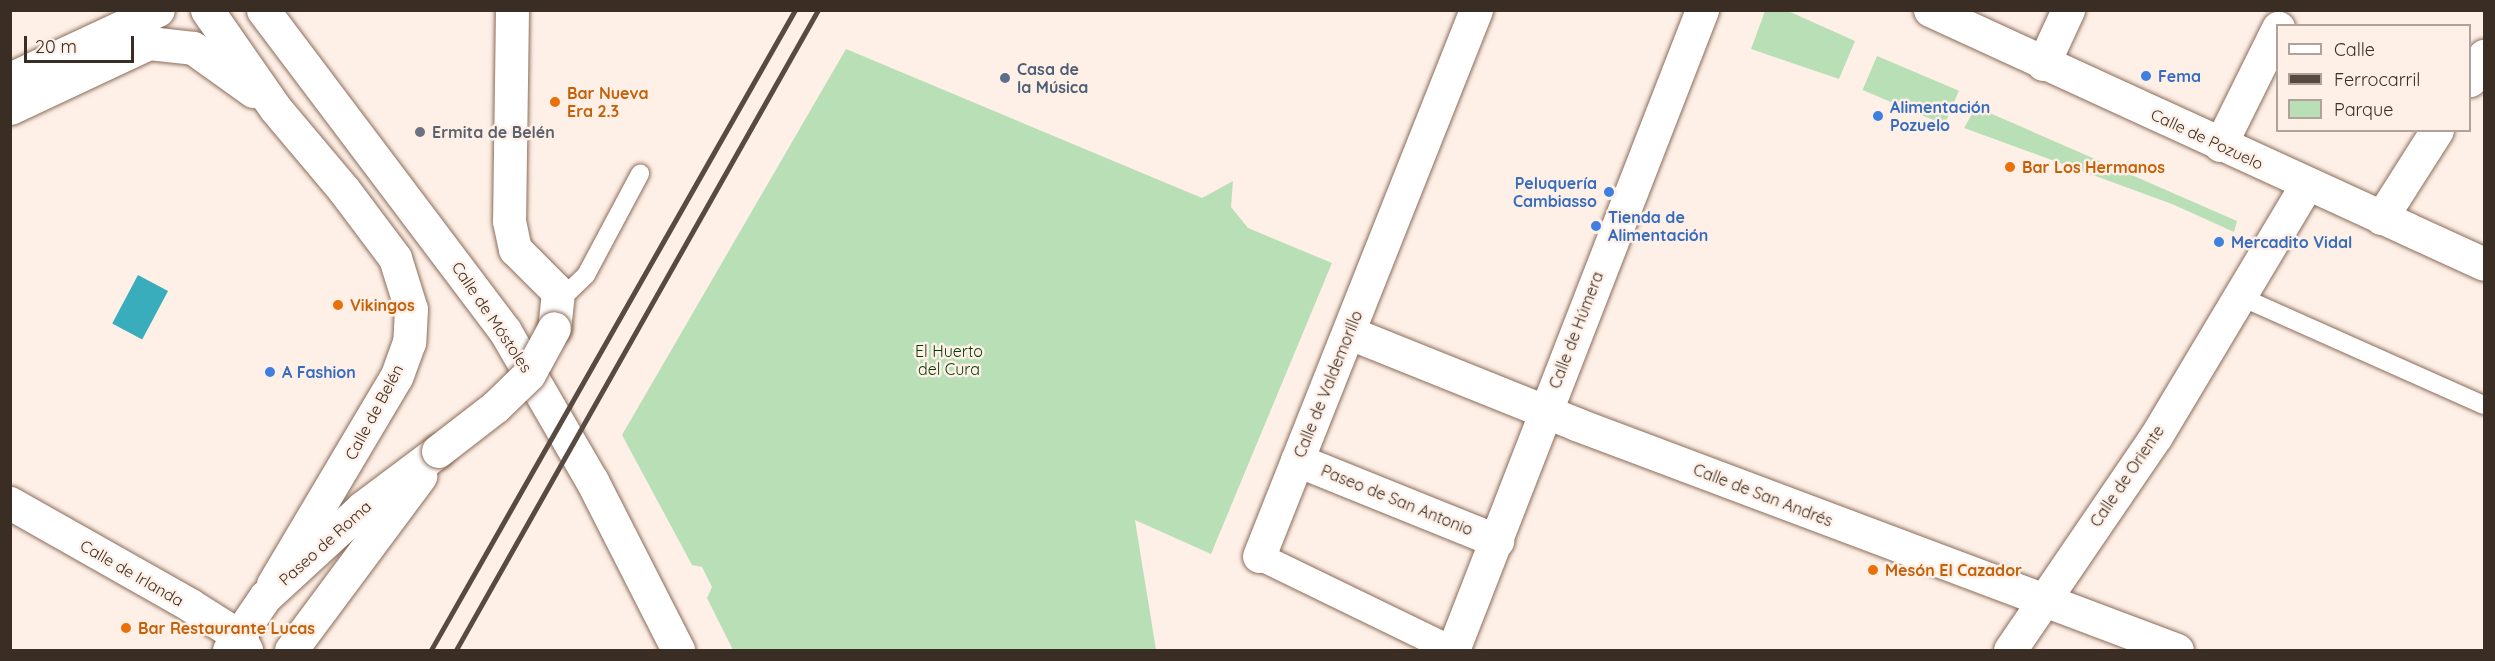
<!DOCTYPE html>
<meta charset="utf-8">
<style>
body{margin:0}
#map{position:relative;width:2495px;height:661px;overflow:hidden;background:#fef0e7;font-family:Quicksand,sans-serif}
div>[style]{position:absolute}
.green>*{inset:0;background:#b9dfb7;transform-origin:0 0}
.water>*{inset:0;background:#3aadbc;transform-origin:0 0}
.roads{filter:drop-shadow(0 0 2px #8b6c59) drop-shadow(0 0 2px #8b6c59)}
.service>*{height:18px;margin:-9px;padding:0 9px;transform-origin:9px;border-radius:9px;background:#fff}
.pedestrian>*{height:27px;margin:-13.5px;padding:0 13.5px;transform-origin:13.5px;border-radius:13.5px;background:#fff}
.minor>*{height:33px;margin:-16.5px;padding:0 16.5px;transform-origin:16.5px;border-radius:16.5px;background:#fff}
.tertiary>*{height:33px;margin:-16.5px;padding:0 16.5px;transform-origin:16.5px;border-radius:16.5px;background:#fff}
.primary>*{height:33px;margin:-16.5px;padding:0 16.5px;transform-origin:16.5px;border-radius:16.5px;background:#fff}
.rail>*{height:4.5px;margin:-2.25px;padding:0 2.25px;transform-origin:2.25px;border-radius:2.25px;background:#574a41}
.bridges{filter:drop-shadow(0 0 2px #8b6c59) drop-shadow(0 0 2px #8b6c59)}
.tertiary-bridge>*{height:33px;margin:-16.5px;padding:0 16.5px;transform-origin:16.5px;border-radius:16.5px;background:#fff}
.dots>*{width:16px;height:16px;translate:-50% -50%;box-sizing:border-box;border:3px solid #fef0e7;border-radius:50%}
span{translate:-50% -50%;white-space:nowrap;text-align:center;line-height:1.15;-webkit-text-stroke:5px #fef0e7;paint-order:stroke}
.service-label{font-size:16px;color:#4e5e75;font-weight:700}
.left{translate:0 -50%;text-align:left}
.shop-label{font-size:16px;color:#366cbe;font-weight:700}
.right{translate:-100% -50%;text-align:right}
.food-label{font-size:16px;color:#c56008;font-weight:700}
.worship-label{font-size:16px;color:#5b616d;font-weight:700}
.street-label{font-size:16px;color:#3a2d24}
.park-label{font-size:16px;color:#003f04}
.frame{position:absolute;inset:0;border:12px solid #3a2d24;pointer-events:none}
.legend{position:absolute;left:2276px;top:24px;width:195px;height:108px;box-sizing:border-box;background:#fef0e7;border:2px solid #b0a299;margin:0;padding:8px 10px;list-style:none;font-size:18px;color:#3a2d24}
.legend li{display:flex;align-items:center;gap:12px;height:30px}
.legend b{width:30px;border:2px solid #b0a299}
.scale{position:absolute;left:24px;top:36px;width:110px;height:27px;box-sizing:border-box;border:3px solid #3a2d24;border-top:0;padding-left:8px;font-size:18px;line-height:21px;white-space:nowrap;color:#3a2d24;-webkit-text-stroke:4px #fef0e7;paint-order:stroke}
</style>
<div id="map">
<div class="green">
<div style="clip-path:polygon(1765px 11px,1788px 11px,1855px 41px,1839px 79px,1751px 49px)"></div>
<div style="clip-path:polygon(846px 49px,1202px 198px,1233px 181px,1231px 207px,1248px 228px,1332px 263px,1211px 554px,1135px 520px,1156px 650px,733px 650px,707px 598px,712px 587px,702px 567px,692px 565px,622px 435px)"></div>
<div style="left:1877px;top:56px;width:89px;height:37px;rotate:23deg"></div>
<div style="clip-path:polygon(1976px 107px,2237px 221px,2234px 232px,2172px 204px,1964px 128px)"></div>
</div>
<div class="water">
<div style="left:138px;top:275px;width:34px;height:55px;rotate:28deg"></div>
</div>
<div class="roads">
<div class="service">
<div style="left:2241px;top:297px;width:266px;rotate:24deg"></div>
<div style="left:558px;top:302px;width:39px;rotate:-44deg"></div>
<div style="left:586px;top:275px;width:115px;rotate:-61.9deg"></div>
</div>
<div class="pedestrian">
<div style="left:1259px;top:556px;width:216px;rotate:25.9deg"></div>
</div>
<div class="minor">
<div style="left:207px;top:10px;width:119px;rotate:55.2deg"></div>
<div style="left:275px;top:108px;width:107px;rotate:49.9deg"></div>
<div style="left:344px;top:190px;width:85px;rotate:53.1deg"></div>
<div style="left:395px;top:258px;width:53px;rotate:72.6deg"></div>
<div style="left:411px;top:309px;width:33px;rotate:93deg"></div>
<div style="left:409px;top:342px;width:37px;rotate:110deg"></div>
<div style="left:396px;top:377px;width:241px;rotate:120.7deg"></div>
<div style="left:1930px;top:10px;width:609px;rotate:24.63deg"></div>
<div style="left:2043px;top:64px;width:60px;rotate:-65.2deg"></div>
<div style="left:10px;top:79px;width:163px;rotate:-25deg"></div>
<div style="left:2470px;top:80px;width:28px;rotate:-60deg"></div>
<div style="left:10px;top:108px;width:153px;rotate:-25.1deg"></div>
<div style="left:149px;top:43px;width:44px;rotate:6.5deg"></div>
<div style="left:193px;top:48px;width:74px;rotate:35.6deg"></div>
<div style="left:2220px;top:145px;width:131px;rotate:-63.6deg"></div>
<div style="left:2381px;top:218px;width:104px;rotate:-57.5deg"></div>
<div style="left:1350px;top:333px;width:244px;rotate:21.9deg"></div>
<div style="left:1576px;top:424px;width:642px;rotate:20.61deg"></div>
<div style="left:1297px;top:460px;width:216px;rotate:22deg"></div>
<div style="left:10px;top:503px;width:207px;rotate:29.5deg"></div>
<div style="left:190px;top:605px;width:58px;rotate:32.3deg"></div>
<div style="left:239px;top:636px;width:16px;rotate:63deg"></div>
<div style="left:1259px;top:556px;width:588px;rotate:-68.33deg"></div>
<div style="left:1453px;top:650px;width:687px;rotate:-68.74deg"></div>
<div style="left:2010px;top:650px;width:259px;rotate:-55.7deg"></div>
<div style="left:2156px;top:436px;width:294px;rotate:-59.1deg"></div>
</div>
<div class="tertiary">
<div style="left:512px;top:10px;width:211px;rotate:90.8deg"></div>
<div style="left:509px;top:221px;width:29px;rotate:78deg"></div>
<div style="left:515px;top:249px;width:61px;rotate:45deg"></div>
<div style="left:558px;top:292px;width:36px;rotate:96deg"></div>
<div style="left:229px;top:650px;width:64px;rotate:-55.8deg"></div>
<div style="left:265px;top:597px;width:132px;rotate:-42.5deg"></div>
<div style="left:362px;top:508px;width:95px;rotate:-36.9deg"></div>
<div style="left:291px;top:650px;width:217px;rotate:-53.4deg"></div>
</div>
<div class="primary">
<div style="left:263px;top:10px;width:402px;rotate:53deg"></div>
<div style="left:505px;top:331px;width:173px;rotate:59.9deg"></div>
<div style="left:592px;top:481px;width:190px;rotate:63deg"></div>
</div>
</div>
<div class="rail">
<div style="left:431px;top:650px;width:736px;rotate:-60.37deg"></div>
<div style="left:456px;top:650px;width:735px;rotate:-60.51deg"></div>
</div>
<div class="bridges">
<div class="tertiary-bridge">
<div style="left:438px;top:451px;width:72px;rotate:-37.7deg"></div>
<div style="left:495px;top:407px;width:47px;rotate:-44.1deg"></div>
<div style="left:529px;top:374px;width:52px;rotate:-61.5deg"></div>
</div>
</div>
<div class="dots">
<div style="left:2146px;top:76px;background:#3f7fe0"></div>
<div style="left:1005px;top:78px;background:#5c6f8a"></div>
<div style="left:555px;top:102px;background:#e8710a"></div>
<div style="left:1878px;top:116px;background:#3f7fe0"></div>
<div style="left:420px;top:132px;background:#6b7280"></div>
<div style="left:2010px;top:167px;background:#e8710a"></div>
<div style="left:1609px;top:192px;background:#3f7fe0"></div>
<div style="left:1596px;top:226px;background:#3f7fe0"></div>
<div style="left:2219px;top:242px;background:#3f7fe0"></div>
<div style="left:338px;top:305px;background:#e8710a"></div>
<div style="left:270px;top:372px;background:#3f7fe0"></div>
<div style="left:1873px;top:570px;background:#e8710a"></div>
<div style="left:126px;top:628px;background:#e8710a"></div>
</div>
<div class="service-label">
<span class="left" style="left:1017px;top:78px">Casa de<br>la Música</span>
</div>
<div class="shop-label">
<span class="left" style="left:2158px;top:76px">Fema</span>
<span class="left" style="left:1890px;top:116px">Alimentación<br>Pozuelo</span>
<span class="right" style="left:1597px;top:192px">Peluquería<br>Cambiasso</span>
<span class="left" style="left:1608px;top:226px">Tienda de<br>Alimentación</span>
<span class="left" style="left:2231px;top:242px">Mercadito Vidal</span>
<span class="left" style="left:282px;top:372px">A Fashion</span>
</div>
<div class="food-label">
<span class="left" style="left:567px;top:102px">Bar Nueva<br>Era 2.3</span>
<span class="left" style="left:2022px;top:167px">Bar Los Hermanos</span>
<span class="left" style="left:350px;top:305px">Vikingos</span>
<span class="left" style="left:1885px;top:570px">Mesón El Cazador</span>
<span class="left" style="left:138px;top:628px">Bar Restaurante Lucas</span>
</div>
<div class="worship-label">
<span class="left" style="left:432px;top:132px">Ermita de Belén</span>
</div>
<div class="street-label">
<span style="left:2207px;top:139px;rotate:25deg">Calle de Pozuelo</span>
<span style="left:492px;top:317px;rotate:56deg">Calle de Móstoles</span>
<span style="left:1576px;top:330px;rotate:-69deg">Calle de Húmera</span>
<span style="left:1328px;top:384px;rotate:-68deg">Calle de Valdemorillo</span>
<span style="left:374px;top:412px;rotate:-62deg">Calle de Belén</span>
<span style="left:2127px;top:476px;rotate:-56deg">Calle de Oriente</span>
<span style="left:1763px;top:495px;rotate:21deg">Calle de San Andrés</span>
<span style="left:1397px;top:500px;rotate:22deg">Paseo de San Antonio</span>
<span style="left:325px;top:543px;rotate:-42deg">Paseo de Roma</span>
<span style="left:132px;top:573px;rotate:30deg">Calle de Irlanda</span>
</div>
<div class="park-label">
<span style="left:949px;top:360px">El Huerto<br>del Cura</span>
</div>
<div class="frame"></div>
<ul class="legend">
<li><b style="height:8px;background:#fff"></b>Calle</li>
<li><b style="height:8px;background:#574a41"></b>Ferrocarril</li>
<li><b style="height:16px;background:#b9dfb7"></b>Parque</li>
</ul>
<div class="scale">20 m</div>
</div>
